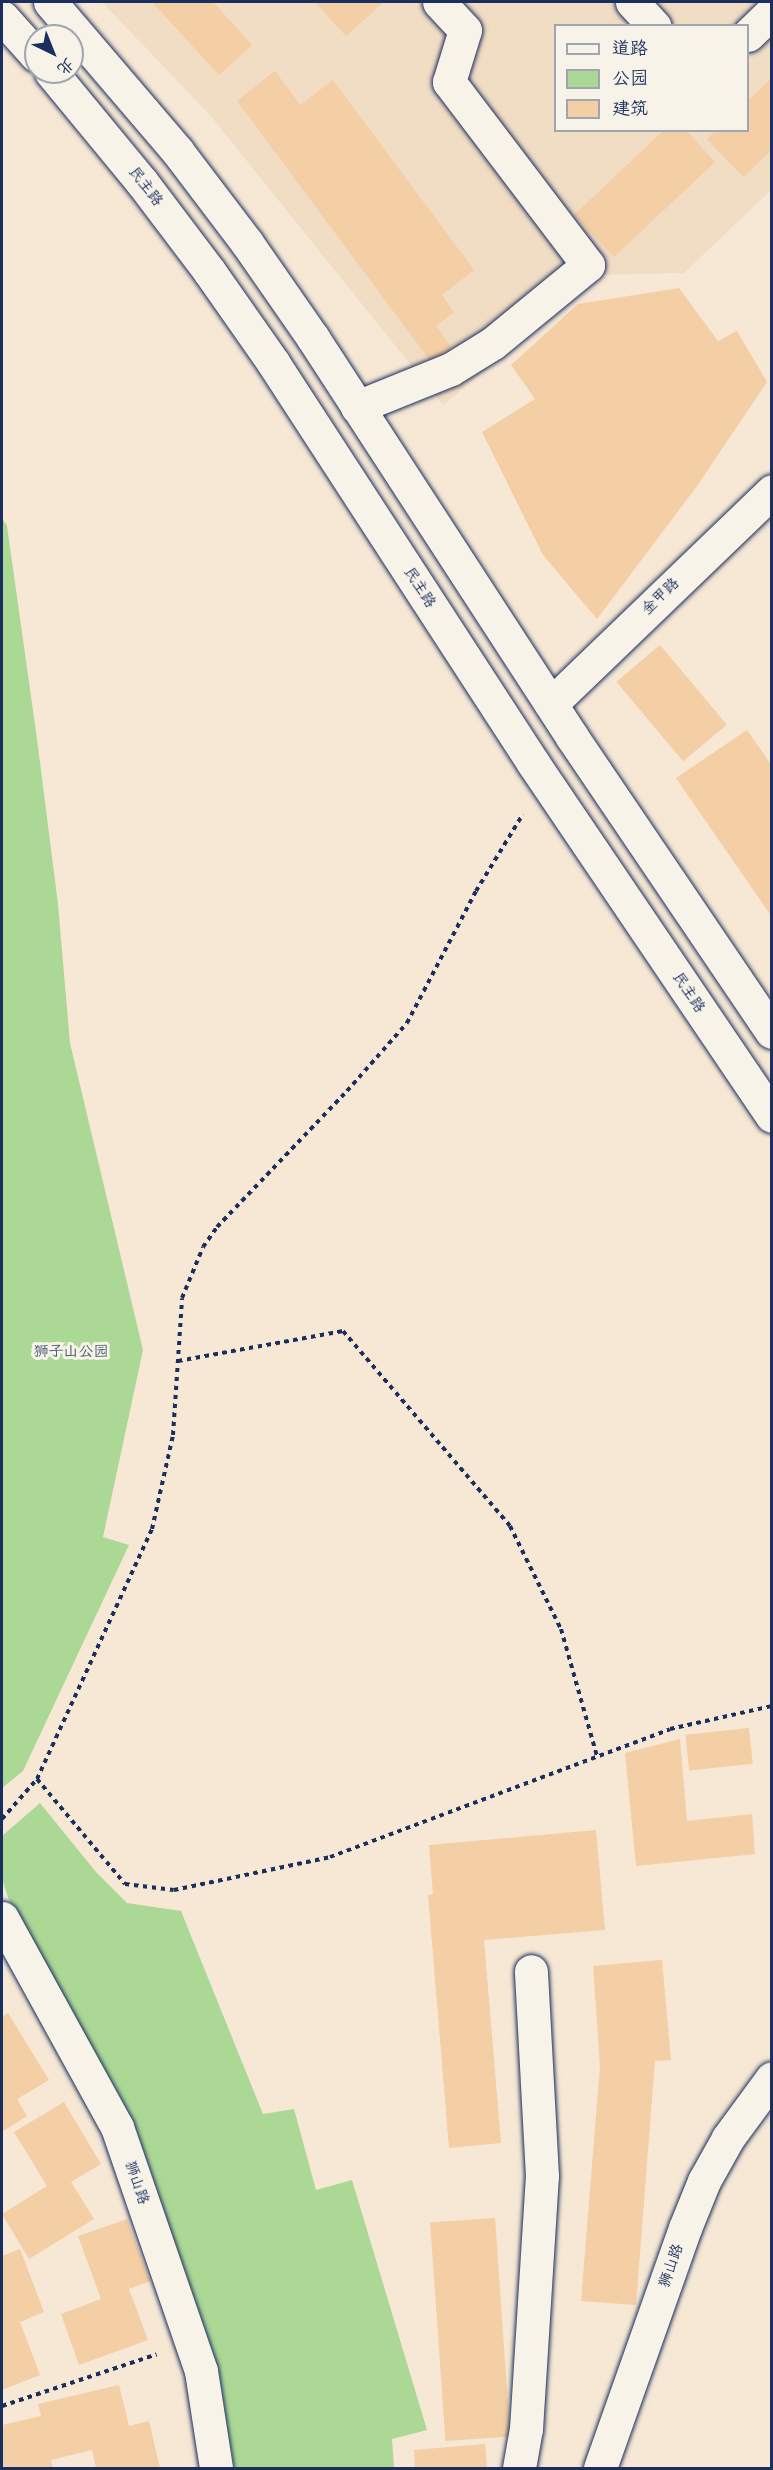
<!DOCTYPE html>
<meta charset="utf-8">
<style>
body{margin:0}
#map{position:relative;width:773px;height:2470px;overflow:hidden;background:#f6e8d4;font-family:Kalam,"LXGW WenKai TC",sans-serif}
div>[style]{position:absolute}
.built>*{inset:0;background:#f1dcc4}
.green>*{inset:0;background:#acd896}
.building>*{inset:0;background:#f4cea4;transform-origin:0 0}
.path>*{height:4px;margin-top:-2px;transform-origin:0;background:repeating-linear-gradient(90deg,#1b2f5e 0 4.5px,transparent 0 9px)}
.roads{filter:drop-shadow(0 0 2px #1b2f5e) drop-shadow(0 0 2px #1b2f5e)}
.minor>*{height:33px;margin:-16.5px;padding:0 16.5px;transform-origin:16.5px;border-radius:16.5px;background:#f7f3e8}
.major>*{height:33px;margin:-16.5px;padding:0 16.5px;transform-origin:16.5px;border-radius:16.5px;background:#f7f3e8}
span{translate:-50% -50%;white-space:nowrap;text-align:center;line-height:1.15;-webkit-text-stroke:6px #f7f3e8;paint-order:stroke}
.street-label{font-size:15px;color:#1b2f5e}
.park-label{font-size:15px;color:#3f596c}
.frame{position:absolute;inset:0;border:3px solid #1b2f5e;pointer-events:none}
.legend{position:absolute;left:554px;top:24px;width:195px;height:108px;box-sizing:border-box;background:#f7f3e8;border:2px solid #9fa5b1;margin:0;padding:8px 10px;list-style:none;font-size:18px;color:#1b2f5e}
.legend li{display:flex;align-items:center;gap:12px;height:30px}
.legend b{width:30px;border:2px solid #9fa5b1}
.north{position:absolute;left:24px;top:24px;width:60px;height:60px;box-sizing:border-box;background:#f7f3e8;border:2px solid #9fa5b1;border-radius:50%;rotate:137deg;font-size:16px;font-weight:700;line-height:24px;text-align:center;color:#1b2f5e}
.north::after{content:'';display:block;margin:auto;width:21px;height:27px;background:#1b2f5e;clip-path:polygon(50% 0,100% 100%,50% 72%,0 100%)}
</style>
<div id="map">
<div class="built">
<div style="clip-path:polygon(evenodd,102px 2px,771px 2px,771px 190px,684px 273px,600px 275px,443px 405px,210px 115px,102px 2px,556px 26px,748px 26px,748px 130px,556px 130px,556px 26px)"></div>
</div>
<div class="green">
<div style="clip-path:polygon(2px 518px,7px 526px,37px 739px,58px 904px,70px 1043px,143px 1350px,103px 1537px,129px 1545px,23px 1771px,2px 1788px)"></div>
<div style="clip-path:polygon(40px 1803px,96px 1872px,127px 1903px,181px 1911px,263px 2114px,294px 2109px,316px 2190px,352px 2180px,427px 2430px,392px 2439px,394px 2468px,234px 2468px,218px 2367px,133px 2120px,9px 1900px,2px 1879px,2px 1836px)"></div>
</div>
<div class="building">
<div style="clip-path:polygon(152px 2px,213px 2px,252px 45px,219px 75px)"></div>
<div style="clip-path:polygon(315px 2px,384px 2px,346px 36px)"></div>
<div style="clip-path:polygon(275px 71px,300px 105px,333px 80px,474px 270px,442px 295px,454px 312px,436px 326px,451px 347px,431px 362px,237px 101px)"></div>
<div style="clip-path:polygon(772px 78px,772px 150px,743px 177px,707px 139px,716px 130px,748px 130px,748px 101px)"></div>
<div style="clip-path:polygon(664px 130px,686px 130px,715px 162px,614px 257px,574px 215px)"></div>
<div style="clip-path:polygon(679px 288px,718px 341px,737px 331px,767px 382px,697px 486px,597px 619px,543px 555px,482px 432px,535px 399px,511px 365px,578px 304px)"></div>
<div style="left:660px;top:645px;width:104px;height:57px;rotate:50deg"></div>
<div style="clip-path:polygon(747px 730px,772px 766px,772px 917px,676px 778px)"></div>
<div style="left:749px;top:1728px;width:36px;height:64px;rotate:84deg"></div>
<div style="clip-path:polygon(680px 1739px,687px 1821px,752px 1814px,755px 1854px,636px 1866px,625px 1753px)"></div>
<div style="clip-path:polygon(596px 1830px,605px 1930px,484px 1940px,501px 2143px,449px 2148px,428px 1895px,433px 1894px,429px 1845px)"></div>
<div style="clip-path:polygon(662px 1960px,671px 2060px,655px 2061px,636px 2305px,581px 2301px,600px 2066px,593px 1966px)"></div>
<div style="clip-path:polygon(8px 2013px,49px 2080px,17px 2099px,27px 2116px,2px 2132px,2px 2017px)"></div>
<div style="clip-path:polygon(64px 2102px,101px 2164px,71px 2182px,94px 2219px,29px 2259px,2px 2214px,47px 2186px,14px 2132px)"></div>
<div style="left:495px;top:2218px;width:219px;height:65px;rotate:86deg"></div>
<div style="clip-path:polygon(127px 2219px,150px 2281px,129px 2289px,148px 2340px,79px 2365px,61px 2314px,101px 2299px,78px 2236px)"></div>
<div style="clip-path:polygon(20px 2249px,44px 2312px,20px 2322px,40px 2375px,2px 2390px,2px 2256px)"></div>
<div style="clip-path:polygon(119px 2385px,129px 2426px,149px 2421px,160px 2468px,96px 2468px,92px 2450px,51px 2460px,53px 2468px,2px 2468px,2px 2425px,41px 2416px,38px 2404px)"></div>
<div style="clip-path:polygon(485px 2444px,487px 2468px,415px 2468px,414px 2450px)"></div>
</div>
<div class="path">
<div style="left:178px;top:1361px;width:168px;rotate:-10.3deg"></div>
<div style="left:343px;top:1331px;width:257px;rotate:49.4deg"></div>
<div style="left:510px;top:1526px;width:115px;rotate:63.7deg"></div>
<div style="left:561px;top:1629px;width:132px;rotate:74.2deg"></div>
<div style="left:37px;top:1779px;width:137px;rotate:50deg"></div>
<div style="left:125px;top:1884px;width:49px;rotate:7deg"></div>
<div style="left:174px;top:1890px;width:159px;rotate:-11.9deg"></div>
<div style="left:330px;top:1857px;width:363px;rotate:-20.6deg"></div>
<div style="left:670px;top:1729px;width:105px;rotate:-12.7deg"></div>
<div style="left:2px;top:1819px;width:53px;rotate:-48.8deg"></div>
<div style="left:37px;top:1779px;width:275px;rotate:-65.3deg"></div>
<div style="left:152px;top:1529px;width:96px;rotate:-77.4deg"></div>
<div style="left:173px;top:1435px;width:137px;rotate:-86.2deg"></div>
<div style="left:182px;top:1298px;width:55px;rotate:-67.6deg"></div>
<div style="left:203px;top:1247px;width:24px;rotate:-55deg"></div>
<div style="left:217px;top:1227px;width:188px;rotate:-46.3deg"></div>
<div style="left:347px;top:1091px;width:91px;rotate:-48.6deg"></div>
<div style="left:407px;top:1023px;width:149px;rotate:-62.4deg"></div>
<div style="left:476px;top:891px;width:90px;rotate:-58.6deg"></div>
<div style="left:2px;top:2406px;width:163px;rotate:-18.5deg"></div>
</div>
<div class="roads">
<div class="minor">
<div style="left:632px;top:2px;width:33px;rotate:47deg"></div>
<div style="left:748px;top:35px;width:33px;rotate:-44deg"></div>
<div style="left:357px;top:407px;width:101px;rotate:-22deg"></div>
<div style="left:451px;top:369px;width:49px;rotate:-31.8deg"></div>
<div style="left:493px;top:343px;width:123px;rotate:-39.4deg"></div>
<div style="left:588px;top:265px;width:230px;rotate:-127.2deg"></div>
<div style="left:449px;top:82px;width:54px;rotate:-72.9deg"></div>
<div style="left:465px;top:30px;width:38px;rotate:-133deg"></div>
<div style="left:551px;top:704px;width:307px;rotate:-43.9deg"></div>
<div style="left:2px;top:1918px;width:239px;rotate:61.2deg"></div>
<div style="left:117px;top:2127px;width:258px;rotate:71deg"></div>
<div style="left:201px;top:2371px;width:98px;rotate:81.2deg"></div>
<div style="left:519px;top:2468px;width:40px;rotate:-80deg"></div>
<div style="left:526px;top:2429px;width:254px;rotate:-86.4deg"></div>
<div style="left:542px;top:2176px;width:205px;rotate:-93.1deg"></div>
<div style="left:600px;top:2468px;width:255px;rotate:-70.5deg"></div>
<div style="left:685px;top:2228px;width:51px;rotate:-68deg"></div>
<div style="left:704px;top:2181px;width:49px;rotate:-60.8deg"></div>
<div style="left:728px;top:2138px;width:74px;rotate:-53.7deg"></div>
</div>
<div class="major">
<div style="left:50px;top:2px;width:197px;rotate:49.5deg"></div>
<div style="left:178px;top:152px;width:114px;rotate:52.8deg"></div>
<div style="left:247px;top:243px;width:116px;rotate:55.2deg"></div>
<div style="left:313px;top:338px;width:476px;rotate:57deg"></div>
<div style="left:572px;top:737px;width:356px;rotate:55.9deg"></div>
<div style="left:2px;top:17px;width:51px;rotate:48.2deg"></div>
<div style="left:51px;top:72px;width:141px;rotate:50.5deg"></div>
<div style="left:141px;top:181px;width:113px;rotate:52.9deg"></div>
<div style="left:209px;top:271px;width:113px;rotate:55deg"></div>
<div style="left:274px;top:364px;width:476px;rotate:57deg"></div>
<div style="left:533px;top:763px;width:426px;rotate:55.9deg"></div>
</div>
</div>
<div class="street-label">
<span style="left:145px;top:187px;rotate:52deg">民主路</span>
<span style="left:419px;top:588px;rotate:57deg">民主路</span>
<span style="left:661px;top:597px;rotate:-44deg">金甲路</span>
<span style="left:688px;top:993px;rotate:56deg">民主路</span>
<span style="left:136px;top:2183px;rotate:71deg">狮山路</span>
<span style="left:672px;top:2266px;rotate:-71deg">狮山路</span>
</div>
<div class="park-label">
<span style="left:71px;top:1353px">狮子山公园</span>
</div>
<div class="frame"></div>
<ul class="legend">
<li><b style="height:8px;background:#f7f3e8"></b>道路</li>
<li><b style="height:16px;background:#acd896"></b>公园</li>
<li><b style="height:16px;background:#f4cea4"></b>建筑</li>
</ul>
<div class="north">北</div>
</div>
